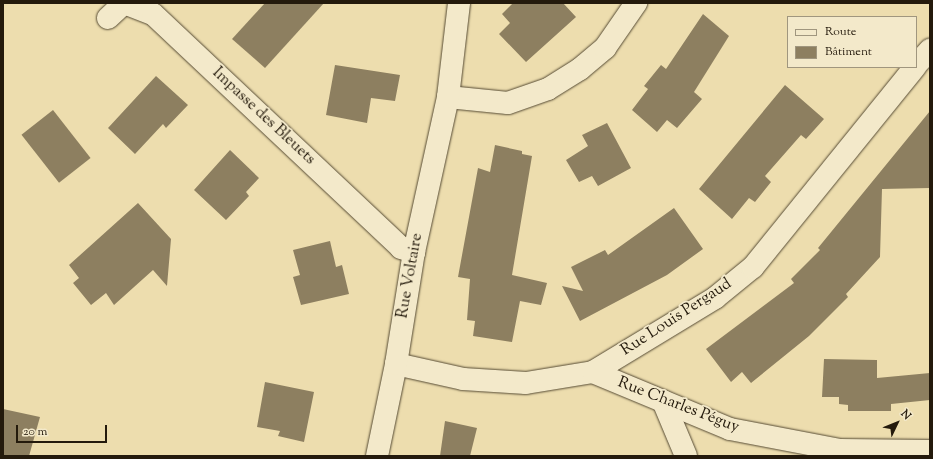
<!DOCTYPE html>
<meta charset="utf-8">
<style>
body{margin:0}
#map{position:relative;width:933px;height:459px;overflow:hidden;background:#edddae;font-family:"Sorts Mill Goudy",serif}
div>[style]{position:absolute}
.building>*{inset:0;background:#8d7f60;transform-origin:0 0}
.roads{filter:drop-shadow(0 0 1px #564b34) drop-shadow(0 0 1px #564b34)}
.minor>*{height:22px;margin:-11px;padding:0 11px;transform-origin:11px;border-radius:11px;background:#f3e9ca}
span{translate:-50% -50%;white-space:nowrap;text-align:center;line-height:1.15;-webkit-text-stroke:3.5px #f3e9ca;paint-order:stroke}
.street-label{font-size:16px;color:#241a0c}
.frame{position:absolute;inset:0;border:4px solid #241a0c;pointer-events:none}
.legend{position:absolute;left:787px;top:16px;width:130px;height:52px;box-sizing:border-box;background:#f3e9ca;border:1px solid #a0967e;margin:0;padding:5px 7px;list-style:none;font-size:12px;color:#241a0c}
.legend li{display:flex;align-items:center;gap:8px;height:20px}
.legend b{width:20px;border:1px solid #a0967e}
.north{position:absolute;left:877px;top:403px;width:40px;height:40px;-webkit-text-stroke:3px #f3e9ca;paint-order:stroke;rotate:47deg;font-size:11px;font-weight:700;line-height:16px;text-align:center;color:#241a0c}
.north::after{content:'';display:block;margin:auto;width:14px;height:18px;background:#241a0c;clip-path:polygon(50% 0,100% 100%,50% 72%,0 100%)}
.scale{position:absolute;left:16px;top:425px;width:91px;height:18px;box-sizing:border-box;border:2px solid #241a0c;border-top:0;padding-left:5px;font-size:12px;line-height:14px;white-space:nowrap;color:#241a0c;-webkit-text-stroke:3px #f3e9ca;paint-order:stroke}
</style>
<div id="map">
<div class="building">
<div style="clip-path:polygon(265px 3px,324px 3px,265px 68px,232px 39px)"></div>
<div style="clip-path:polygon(513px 3px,563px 3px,576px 17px,526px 62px,499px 34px,510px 23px,502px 14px)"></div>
<div style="clip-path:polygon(703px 14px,729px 36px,694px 92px,702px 99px,677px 128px,667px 120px,657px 132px,632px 110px,648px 89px,644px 86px,661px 65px,666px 69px)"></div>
<div style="clip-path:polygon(335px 65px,400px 75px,395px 101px,371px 98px,367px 123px,326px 115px)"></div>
<div style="clip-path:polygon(156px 76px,188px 105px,166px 128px,163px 124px,135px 154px,108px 128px)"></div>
<div style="clip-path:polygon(785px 85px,824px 119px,806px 139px,801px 135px,765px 176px,771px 182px,755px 202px,749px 198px,732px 219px,699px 189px)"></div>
<div style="left:53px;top:110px;width:61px;height:40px;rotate:52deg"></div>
<div style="clip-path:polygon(930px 111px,930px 188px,882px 189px,880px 257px,846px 294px,848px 297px,809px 336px,751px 383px,742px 372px,731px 382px,706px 349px,794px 283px,791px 279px,820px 250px,818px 248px)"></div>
<div style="clip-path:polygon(607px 123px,631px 168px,598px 186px,592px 176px,579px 182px,566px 160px,588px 146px,582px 135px)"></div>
<div style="clip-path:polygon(495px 145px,522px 151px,522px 154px,532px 156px,512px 275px,547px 283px,541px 305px,520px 301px,512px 342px,473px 336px,475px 321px,467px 320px,470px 279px,458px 277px,478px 168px,490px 172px)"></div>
<div style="clip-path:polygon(230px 150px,259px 178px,246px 192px,249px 196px,226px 220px,194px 190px)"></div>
<div style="clip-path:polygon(138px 203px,171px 239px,167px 286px,153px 270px,114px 305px,106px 293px,91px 305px,73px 283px,79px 278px,69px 265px)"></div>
<div style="clip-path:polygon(674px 208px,703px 249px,667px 275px,580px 321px,562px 286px,583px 291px,571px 267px,605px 250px,608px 255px)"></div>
<div style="clip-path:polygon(330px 241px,336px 267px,342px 265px,349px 294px,301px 305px,293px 277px,300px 275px,293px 250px)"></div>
<div style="clip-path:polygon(824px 359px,877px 360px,877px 378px,930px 373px,930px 400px,891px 404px,891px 411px,848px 411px,848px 405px,839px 404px,839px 397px,822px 397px)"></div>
<div style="clip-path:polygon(265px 382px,314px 392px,304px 442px,278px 436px,280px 431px,257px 427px)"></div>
<div style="clip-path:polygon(3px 409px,40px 417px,29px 456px,3px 456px)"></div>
<div style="clip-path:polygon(445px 421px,477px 428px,470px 456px,440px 456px)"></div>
</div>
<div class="roads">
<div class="minor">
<div style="left:108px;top:18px;width:22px;rotate:-43deg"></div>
<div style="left:124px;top:3px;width:31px;rotate:21deg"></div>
<div style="left:153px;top:14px;width:341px;rotate:43.3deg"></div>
<div style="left:401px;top:248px;width:14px;rotate:17deg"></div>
<div style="left:916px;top:65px;width:21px;rotate:-47deg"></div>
<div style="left:448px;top:97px;width:60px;rotate:5.7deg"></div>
<div style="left:508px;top:103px;width:42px;rotate:-19.3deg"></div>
<div style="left:548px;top:89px;width:38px;rotate:-32deg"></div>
<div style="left:580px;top:69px;width:33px;rotate:-40deg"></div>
<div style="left:605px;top:48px;width:55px;rotate:-55.4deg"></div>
<div style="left:396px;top:364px;width:69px;rotate:12.6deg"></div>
<div style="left:463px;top:379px;width:63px;rotate:3.6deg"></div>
<div style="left:526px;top:383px;width:68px;rotate:-9.3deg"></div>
<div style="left:593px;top:372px;width:143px;rotate:-31.2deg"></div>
<div style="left:715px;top:298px;width:49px;rotate:-39.2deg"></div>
<div style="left:753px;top:267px;width:257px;rotate:-51deg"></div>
<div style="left:593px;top:372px;width:148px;rotate:22.6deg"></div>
<div style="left:730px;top:429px;width:112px;rotate:10.8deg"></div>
<div style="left:840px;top:450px;width:90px;rotate:0.6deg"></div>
<div style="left:663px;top:401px;width:60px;rotate:67.3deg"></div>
<div style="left:377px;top:456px;width:94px;rotate:-78.3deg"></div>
<div style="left:396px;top:364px;width:113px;rotate:-80.9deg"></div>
<div style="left:414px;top:252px;width:159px;rotate:-77.6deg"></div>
<div style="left:448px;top:97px;width:95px;rotate:-83.3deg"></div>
</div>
</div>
<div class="street-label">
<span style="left:263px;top:117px;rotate:43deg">Impasse des Bleuets</span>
<span style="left:411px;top:276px;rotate:-80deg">Rue Voltaire</span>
<span style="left:677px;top:318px;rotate:-33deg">Rue Louis Pergaud</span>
<span style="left:678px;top:406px;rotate:21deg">Rue Charles Péguy</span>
</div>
<div class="frame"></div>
<ul class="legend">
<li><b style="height:5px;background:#f3e9ca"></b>Route</li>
<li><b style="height:11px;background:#8d7f60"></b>Bâtiment</li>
</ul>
<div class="north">N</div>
<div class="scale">20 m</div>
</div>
